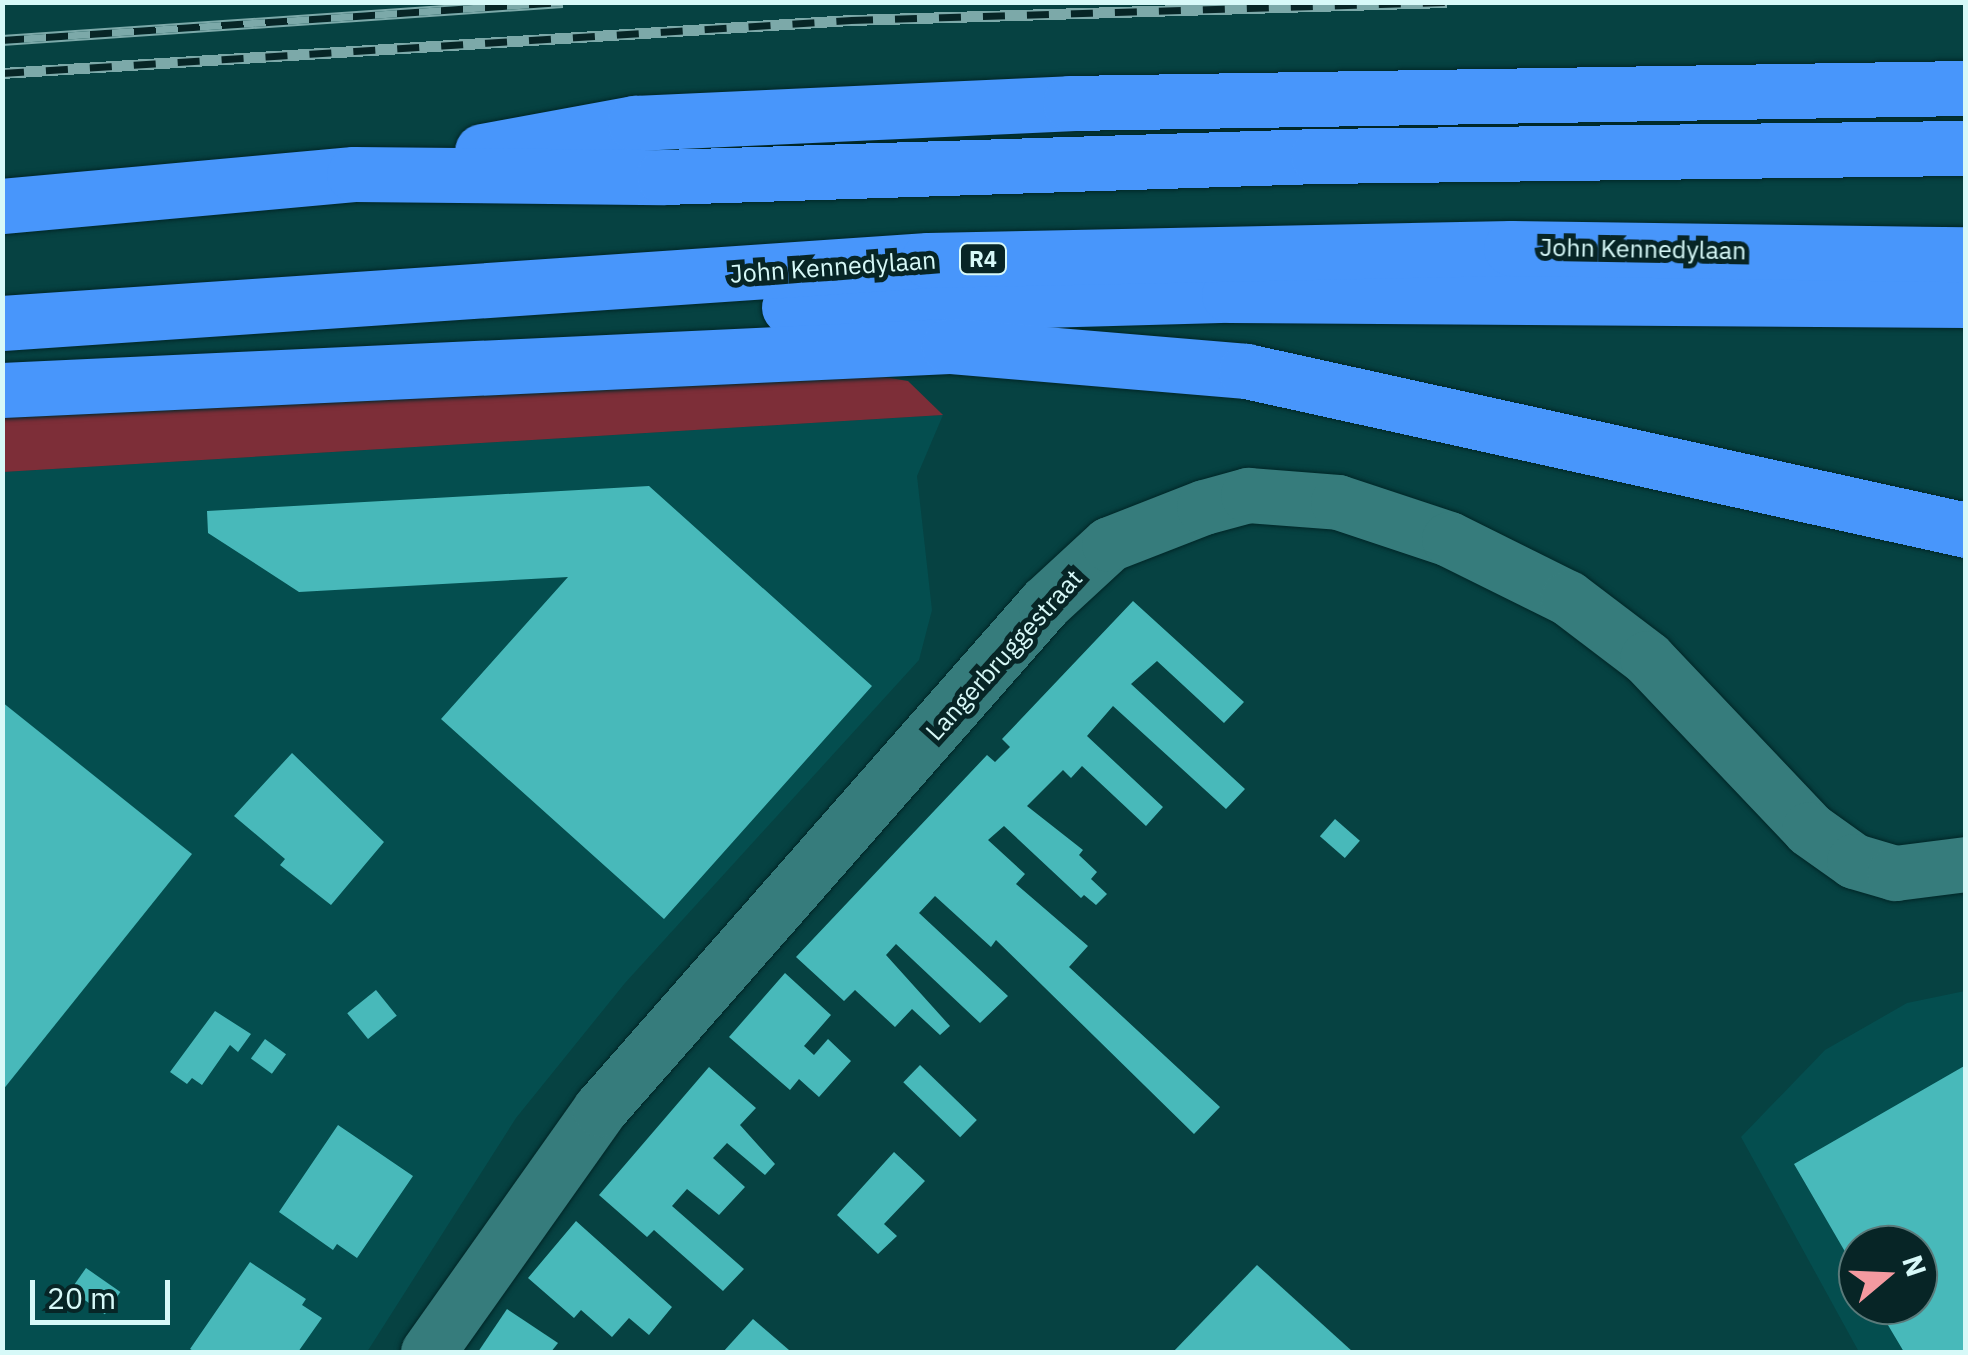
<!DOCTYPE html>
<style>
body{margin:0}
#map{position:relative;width:1968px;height:1355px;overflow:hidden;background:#064242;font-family:"IBM Plex Sans",sans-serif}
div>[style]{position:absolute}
.built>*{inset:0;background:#044e4f}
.green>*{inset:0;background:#7d2e38}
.building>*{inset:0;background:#48b9ba;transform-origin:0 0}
.roads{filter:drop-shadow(0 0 2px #002627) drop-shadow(0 0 2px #002627)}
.minor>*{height:55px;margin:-27.5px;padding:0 27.5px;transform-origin:27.5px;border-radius:27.5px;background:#367c7c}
.highway>*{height:55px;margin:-27.5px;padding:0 27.5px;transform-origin:27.5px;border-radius:27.5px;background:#4896fb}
.rail>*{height:11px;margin-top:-5.5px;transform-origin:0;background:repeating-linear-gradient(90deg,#072526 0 22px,#7ca9a9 0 44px);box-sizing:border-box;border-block:2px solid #7ca9a9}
span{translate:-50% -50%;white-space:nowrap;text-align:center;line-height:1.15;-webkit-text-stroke:10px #072526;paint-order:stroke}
.shield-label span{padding:2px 8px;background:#072526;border:2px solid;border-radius:8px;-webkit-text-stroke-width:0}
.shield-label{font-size:22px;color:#d7f9f8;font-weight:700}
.street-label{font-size:25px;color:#d7f9f8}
.frame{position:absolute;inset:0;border:5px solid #d7f9f8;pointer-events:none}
.north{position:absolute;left:1838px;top:1225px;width:100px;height:100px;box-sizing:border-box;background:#072526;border:2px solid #5a7a7a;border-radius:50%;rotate:71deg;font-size:28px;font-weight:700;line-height:40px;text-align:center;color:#d7f9f8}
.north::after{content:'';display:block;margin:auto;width:35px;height:45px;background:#f49aa0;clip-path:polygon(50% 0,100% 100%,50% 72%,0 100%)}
.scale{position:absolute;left:30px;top:1280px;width:140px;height:45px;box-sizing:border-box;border:5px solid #d7f9f8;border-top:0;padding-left:12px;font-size:30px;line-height:35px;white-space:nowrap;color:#d7f9f8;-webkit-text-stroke:8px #072526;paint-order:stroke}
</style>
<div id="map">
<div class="built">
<div style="clip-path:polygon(943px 415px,917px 476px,932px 610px,919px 660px,625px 983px,516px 1118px,367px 1352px,3px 1352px,3px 472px)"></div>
<div style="clip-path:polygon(evenodd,1965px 991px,1965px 1352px,1859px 1352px,1741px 1137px,1825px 1050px,1907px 1003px,1965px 991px,1858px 1245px,1918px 1245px,1918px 1305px,1858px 1305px,1858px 1245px)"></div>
</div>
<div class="green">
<div style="clip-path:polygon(843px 370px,908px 381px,943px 415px,3px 472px,3px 412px)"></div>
</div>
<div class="building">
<div style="clip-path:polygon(649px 486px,872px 686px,664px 919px,441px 719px,568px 577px,299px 592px,208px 533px,207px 511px)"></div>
<div style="clip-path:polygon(1133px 601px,1244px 702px,1224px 723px,1157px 661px,1131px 684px,1245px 789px,1226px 809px,1113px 706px,1087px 736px,1163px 807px,1146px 826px,1082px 766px,1071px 778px,1063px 770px,1027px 806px,1083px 850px,1079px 855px,1097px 872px,1091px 879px,1107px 894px,1096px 905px,1084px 895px,1081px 898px,1004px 826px,988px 840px,1025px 874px,1016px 884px,1088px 946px,1069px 967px,1220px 1107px,1194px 1134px,996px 940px,991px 947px,935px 896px,919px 913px,1008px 996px,980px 1023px,896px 944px,886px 955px,950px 1026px,940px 1035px,912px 1009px,895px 1027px,855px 990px,844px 1001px,796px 957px,987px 755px,995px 762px,1010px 747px,1002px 739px)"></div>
<div style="clip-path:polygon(2px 702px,192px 854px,2px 1091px)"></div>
<div style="clip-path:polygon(292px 753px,384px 842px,331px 905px,280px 865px,285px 859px,234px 816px)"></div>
<div style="left:1335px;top:819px;width:33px;height:23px;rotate:41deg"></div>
<div style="clip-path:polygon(785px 973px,831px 1015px,804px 1046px,814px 1055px,828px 1039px,851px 1061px,819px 1097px,799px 1079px,790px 1090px,729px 1037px)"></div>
<div style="left:376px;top:990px;width:33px;height:37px;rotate:51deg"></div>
<div style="clip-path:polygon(215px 1011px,251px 1034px,238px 1052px,230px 1045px,202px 1085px,192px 1078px,187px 1084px,170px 1072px)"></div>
<div style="left:265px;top:1039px;width:26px;height:24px;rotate:36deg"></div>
<div style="left:920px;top:1065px;width:79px;height:24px;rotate:44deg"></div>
<div style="clip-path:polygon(1966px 1065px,1966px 1352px,1904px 1352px,1876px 1305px,1918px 1305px,1918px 1245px,1858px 1245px,1858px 1274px,1794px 1164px)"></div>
<div style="clip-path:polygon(709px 1067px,756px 1108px,740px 1125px,775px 1164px,765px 1175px,727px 1143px,713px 1158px,745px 1187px,719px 1215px,687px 1189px,672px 1206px,744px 1269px,723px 1291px,654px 1230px,647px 1237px,599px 1195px)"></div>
<div style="clip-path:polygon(338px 1125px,413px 1176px,357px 1258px,337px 1244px,333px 1250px,279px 1212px)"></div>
<div style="clip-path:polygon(894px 1152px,925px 1181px,884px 1224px,897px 1236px,878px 1254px,837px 1215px)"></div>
<div style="clip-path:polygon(576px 1221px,672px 1307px,649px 1335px,629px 1318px,612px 1337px,581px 1310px,574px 1318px,528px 1278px)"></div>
<div style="clip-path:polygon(250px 1262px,306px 1299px,302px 1305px,322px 1318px,298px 1352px,195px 1352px,190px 1349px)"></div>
<div style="clip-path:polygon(1257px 1265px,1353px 1352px,1173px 1352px)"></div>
<div style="left:86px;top:1268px;width:42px;height:27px;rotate:35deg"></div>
<div style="clip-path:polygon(507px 1309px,558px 1343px,551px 1352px,478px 1352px)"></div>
<div style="clip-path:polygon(753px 1319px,789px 1350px,787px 1352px,723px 1352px)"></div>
</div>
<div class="roads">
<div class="minor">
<div style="left:428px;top:1352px;width:298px;rotate:-54.7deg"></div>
<div style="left:600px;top:1109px;width:674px;rotate:-48.67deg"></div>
<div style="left:1045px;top:603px;width:87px;rotate:-42.7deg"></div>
<div style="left:1109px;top:544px;width:102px;rotate:-21.3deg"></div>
<div style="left:1204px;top:507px;width:46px;rotate:-15.3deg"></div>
<div style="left:1248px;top:495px;width:90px;rotate:4.4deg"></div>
<div style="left:1338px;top:502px;width:117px;rotate:18.4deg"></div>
<div style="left:1449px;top:539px;width:133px;rotate:26.4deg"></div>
<div style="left:1568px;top:598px;width:99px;rotate:37.2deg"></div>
<div style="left:1647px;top:658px;width:236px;rotate:46.5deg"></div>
<div style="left:1809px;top:829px;width:55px;rotate:35.4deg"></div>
<div style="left:1854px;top:861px;width:43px;rotate:16.3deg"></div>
<div style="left:1895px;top:873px;width:72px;rotate:-7.2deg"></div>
</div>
<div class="highway">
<div style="left:482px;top:151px;width:156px;rotate:-10.4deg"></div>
<div style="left:635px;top:123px;width:435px;rotate:-2.6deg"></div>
<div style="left:1070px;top:103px;width:896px;rotate:-0.96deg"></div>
<div style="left:2px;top:206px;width:353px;rotate:-5.2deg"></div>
<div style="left:354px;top:174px;width:310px;rotate:0.6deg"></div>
<div style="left:664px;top:177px;width:654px;rotate:-1.84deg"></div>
<div style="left:1318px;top:156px;width:648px;rotate:-0.71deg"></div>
<div style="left:789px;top:307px;width:440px;rotate:-1.6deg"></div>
<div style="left:1229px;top:295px;width:737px;rotate:0.39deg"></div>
<div style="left:2px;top:323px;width:928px;rotate:-3.89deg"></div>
<div style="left:928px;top:260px;width:583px;rotate:-1.18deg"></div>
<div style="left:1511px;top:248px;width:455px;rotate:0.8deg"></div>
<div style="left:2px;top:390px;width:948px;rotate:-2.66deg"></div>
<div style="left:949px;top:346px;width:298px;rotate:4.8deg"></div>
<div style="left:1246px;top:371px;width:737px;rotate:12.45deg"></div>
</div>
</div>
<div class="rail">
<div style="left:2px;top:40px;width:562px;rotate:-3.88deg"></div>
<div style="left:2px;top:73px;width:851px;rotate:-3.57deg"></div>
<div style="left:851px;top:20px;width:596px;rotate:-1.73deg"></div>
</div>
<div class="shield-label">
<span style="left:983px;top:259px">R4</span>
</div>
<div class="street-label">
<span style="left:1643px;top:249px;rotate:1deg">John Kennedylaan</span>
<span style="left:833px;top:267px;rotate:-4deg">John Kennedylaan</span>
<span style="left:1004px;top:655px;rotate:-48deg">Langerbruggestraat</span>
</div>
<div class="frame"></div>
<div class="north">N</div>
<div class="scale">20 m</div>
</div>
